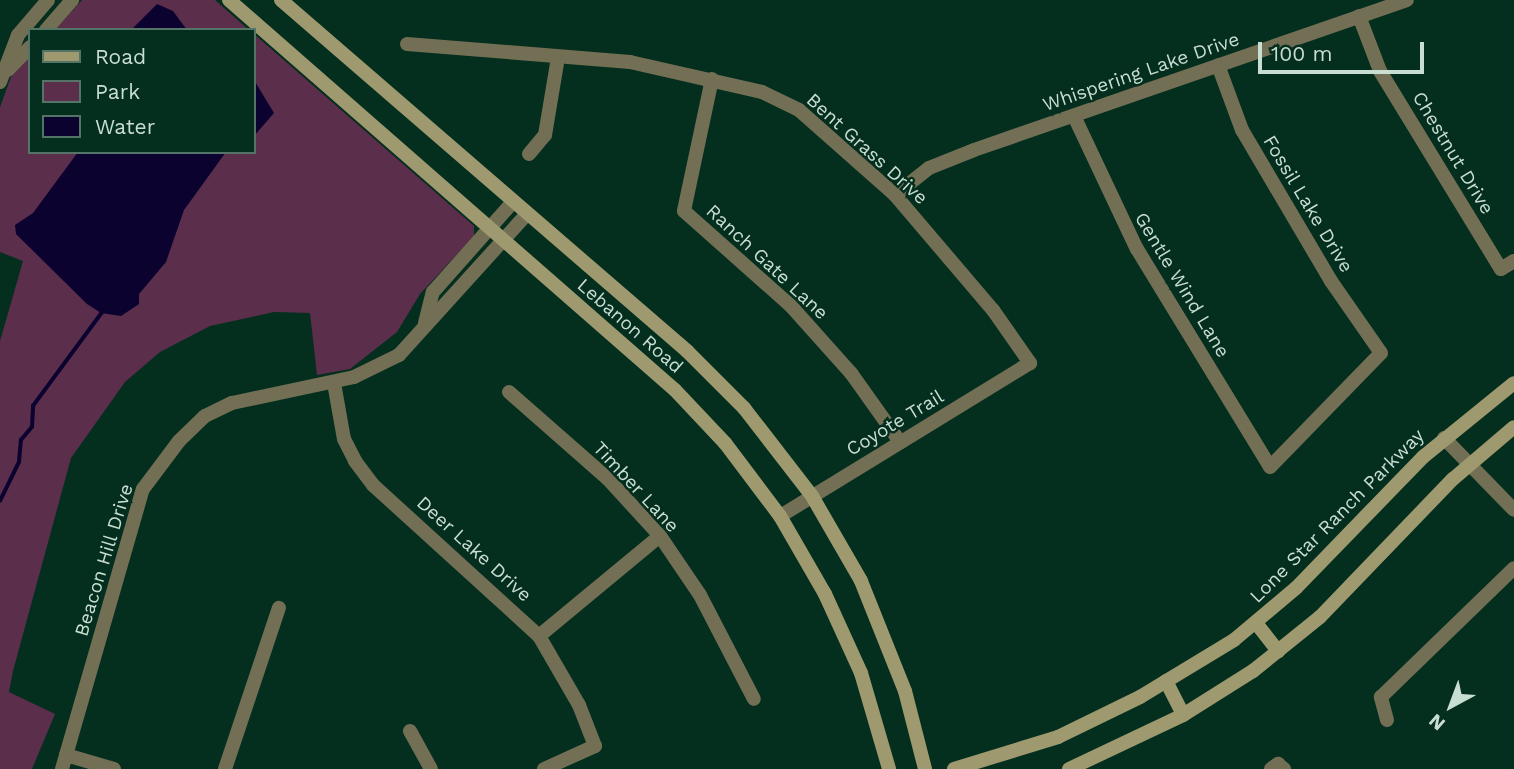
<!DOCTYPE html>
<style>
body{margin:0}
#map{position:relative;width:1514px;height:769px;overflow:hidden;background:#042e1e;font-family:"Work Sans",sans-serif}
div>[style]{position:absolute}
.green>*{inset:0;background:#5b2e4c}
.water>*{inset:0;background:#0b0230}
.stream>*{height:3.5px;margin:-1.75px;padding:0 1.75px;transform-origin:1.75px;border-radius:1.75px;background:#0b0230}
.minor>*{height:14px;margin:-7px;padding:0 7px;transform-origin:7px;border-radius:7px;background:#736f55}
.secondary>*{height:14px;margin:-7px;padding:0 7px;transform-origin:7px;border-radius:7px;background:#9e996e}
span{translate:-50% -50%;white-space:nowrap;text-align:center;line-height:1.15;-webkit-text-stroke:5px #042e1e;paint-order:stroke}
.street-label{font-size:19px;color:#c9ded2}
.legend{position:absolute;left:28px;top:28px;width:228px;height:126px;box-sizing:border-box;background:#042e1e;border:2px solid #537466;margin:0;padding:9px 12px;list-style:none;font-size:21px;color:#c9ded2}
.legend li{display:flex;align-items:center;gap:14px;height:35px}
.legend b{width:35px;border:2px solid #537466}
.north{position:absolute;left:1416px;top:671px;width:70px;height:70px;-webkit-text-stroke:5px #042e1e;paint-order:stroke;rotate:221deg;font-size:19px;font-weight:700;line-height:28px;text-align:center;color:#c9ded2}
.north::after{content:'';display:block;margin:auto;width:24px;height:32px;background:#c9ded2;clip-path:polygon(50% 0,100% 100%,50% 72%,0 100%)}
.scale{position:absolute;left:1258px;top:42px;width:166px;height:32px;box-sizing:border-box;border:4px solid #c9ded2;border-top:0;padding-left:9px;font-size:21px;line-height:24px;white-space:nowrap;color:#c9ded2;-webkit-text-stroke:5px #042e1e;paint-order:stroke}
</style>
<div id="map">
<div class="green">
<div style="clip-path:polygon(82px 0,215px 0,249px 30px,55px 30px)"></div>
<div style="clip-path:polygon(254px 34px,474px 226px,474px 236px,420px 294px,397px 332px,350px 369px,317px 375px,310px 313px,274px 312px,210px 326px,160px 352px,125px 382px,71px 458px,13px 671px,9px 692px,55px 714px,32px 769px,0 769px,0 341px,23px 261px,0 252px,0 107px,11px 77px,30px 57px,30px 152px,254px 152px)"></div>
</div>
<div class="water">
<div style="clip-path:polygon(157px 4px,173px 11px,187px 30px,131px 30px)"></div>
<div style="clip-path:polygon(254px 80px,274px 113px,254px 136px)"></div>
<div style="clip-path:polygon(78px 152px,226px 152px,184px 210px,166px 262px,139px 294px,139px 304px,121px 316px,101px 313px,87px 304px,16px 234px,15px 225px,33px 213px)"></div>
</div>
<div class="stream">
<div style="left:0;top:501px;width:43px;rotate:-64deg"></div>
<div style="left:19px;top:462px;width:22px;rotate:-85deg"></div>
<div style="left:21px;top:440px;width:17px;rotate:-50deg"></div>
<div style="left:32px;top:427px;width:21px;rotate:-87deg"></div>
<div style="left:33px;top:406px;width:118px;rotate:-53.6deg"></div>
</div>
<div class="minor">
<div style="left:1359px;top:16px;width:59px;rotate:69.1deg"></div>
<div style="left:1380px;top:71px;width:232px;rotate:58.6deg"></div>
<div style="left:1501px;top:269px;width:15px;rotate:-32deg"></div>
<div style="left:46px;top:30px;width:40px;rotate:-49deg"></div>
<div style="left:407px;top:44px;width:224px;rotate:4.6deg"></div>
<div style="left:630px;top:62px;width:135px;rotate:12.8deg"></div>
<div style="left:762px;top:92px;width:41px;rotate:25.9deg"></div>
<div style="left:799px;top:110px;width:128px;rotate:41.5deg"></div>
<div style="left:895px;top:195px;width:151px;rotate:49.6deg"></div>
<div style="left:993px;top:310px;width:65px;rotate:55.1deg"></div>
<div style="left:1030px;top:363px;width:293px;rotate:148.5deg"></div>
<div style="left:8px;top:70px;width:32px;rotate:-46deg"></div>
<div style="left:712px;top:79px;width:135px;rotate:102deg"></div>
<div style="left:684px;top:211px;width:143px;rotate:41.6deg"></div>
<div style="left:791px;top:306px;width:90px;rotate:48.2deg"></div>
<div style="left:851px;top:373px;width:85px;rotate:54.6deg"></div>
<div style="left:0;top:82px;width:50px;rotate:-69deg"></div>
<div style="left:18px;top:35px;width:46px;rotate:-49.4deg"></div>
<div style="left:1074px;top:116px;width:147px;rotate:64.7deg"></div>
<div style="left:1137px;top:249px;width:255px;rotate:58.6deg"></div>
<div style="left:1270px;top:467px;width:159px;rotate:-45.8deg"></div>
<div style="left:1381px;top:353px;width:88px;rotate:-124.8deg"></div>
<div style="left:1331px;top:281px;width:175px;rotate:-120.5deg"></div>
<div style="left:1242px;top:130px;width:69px;rotate:-110.3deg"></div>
<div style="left:529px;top:154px;width:25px;rotate:-50deg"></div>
<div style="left:545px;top:135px;width:79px;rotate:-80.5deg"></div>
<div style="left:895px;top:195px;width:43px;rotate:-38.5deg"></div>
<div style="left:929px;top:168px;width:48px;rotate:-21.8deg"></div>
<div style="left:974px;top:150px;width:458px;rotate:-19.1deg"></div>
<div style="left:425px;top:323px;width:32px;rotate:-76deg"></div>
<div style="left:433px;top:292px;width:120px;rotate:-48.4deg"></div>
<div style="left:334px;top:383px;width:57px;rotate:79.9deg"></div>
<div style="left:344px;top:439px;width:25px;rotate:63deg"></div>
<div style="left:355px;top:461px;width:30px;rotate:53deg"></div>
<div style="left:373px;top:485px;width:224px;rotate:42.3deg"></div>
<div style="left:539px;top:636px;width:80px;rotate:59.9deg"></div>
<div style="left:579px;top:705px;width:44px;rotate:68.7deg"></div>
<div style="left:595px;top:746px;width:56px;rotate:155.7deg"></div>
<div style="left:509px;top:392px;width:132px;rotate:41.3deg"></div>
<div style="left:608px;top:479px;width:77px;rotate:47.6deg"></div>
<div style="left:660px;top:536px;width:71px;rotate:55.9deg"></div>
<div style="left:700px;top:595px;width:117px;rotate:62.6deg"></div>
<div style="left:1444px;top:438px;width:100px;rotate:45.8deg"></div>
<div style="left:539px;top:636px;width:157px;rotate:-39.6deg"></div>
<div style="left:1387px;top:720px;width:24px;rotate:-105deg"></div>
<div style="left:1381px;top:697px;width:185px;rotate:-44.1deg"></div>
<div style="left:410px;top:731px;width:43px;rotate:61.1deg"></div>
<div style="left:66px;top:755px;width:50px;rotate:16.3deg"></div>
<div style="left:62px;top:769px;width:291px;rotate:-73.9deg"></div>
<div style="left:143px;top:489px;width:60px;rotate:-53.1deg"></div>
<div style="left:179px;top:441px;width:36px;rotate:-44deg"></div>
<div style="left:205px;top:416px;width:30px;rotate:-26deg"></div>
<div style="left:232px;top:403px;width:125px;rotate:-12deg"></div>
<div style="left:354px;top:377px;width:50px;rotate:-26.1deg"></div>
<div style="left:399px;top:355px;width:190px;rotate:-47.8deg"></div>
<div style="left:225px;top:769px;width:170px;rotate:-71.5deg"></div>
<div style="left:1271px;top:769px;width:9px;rotate:-36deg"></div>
<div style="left:1278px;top:764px;width:8px;rotate:40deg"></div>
</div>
<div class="secondary">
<div style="left:229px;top:0;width:592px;rotate:41.17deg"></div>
<div style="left:675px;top:390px;width:73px;rotate:46.7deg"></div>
<div style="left:725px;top:443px;width:91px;rotate:53deg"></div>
<div style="left:780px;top:516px;width:90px;rotate:60deg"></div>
<div style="left:825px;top:594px;width:87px;rotate:65.5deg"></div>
<div style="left:861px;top:673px;width:100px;rotate:73.7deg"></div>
<div style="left:281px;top:0;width:537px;rotate:40.84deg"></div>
<div style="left:687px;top:351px;width:81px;rotate:45deg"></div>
<div style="left:744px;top:408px;width:111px;rotate:52.3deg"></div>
<div style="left:812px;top:496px;width:98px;rotate:60deg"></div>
<div style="left:861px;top:581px;width:118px;rotate:68.2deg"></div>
<div style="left:905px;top:691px;width:81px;rotate:75.6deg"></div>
<div style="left:1256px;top:623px;width:36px;rotate:52deg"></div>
<div style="left:1166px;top:681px;width:38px;rotate:63deg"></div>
<div style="left:954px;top:769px;width:109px;rotate:-17.1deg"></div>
<div style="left:1058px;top:737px;width:91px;rotate:-26deg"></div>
<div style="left:1140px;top:697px;width:110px;rotate:-31.2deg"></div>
<div style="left:1234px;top:640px;width:81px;rotate:-40deg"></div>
<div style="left:1296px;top:588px;width:182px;rotate:-45.9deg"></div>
<div style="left:1423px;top:457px;width:117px;rotate:-39.1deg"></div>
<div style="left:1069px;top:769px;width:126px;rotate:-25.3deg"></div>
<div style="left:1183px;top:715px;width:83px;rotate:-32.2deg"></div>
<div style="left:1253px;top:671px;width:86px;rotate:-38.9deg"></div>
<div style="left:1320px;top:617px;width:192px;rotate:-46.1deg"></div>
<div style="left:1453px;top:479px;width:80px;rotate:-40.4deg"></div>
</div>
<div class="street-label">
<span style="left:1141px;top:72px;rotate:-19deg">Whispering Lake Drive</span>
<span style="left:867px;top:149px;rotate:42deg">Bent Grass Drive</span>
<span style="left:1453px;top:153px;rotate:59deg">Chestnut Drive</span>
<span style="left:1308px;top:204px;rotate:59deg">Fossil Lake Drive</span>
<span style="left:767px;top:262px;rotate:43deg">Ranch Gate Lane</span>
<span style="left:1182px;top:285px;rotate:59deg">Gentle Wind Lane</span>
<span style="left:630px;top:326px;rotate:41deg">Lebanon Road</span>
<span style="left:895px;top:423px;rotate:-31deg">Coyote Trail</span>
<span style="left:636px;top:487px;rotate:47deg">Timber Lane</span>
<span style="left:1337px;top:516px;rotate:-45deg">Lone Star Ranch Parkway</span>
<span style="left:474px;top:549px;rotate:42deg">Deer Lake Drive</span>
<span style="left:104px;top:560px;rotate:-73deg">Beacon Hill Drive</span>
</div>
<ul class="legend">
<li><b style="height:9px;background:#9e996e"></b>Road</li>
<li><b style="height:19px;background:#5b2e4c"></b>Park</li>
<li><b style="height:19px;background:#0b0230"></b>Water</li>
</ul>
<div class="north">N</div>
<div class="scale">100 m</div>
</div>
